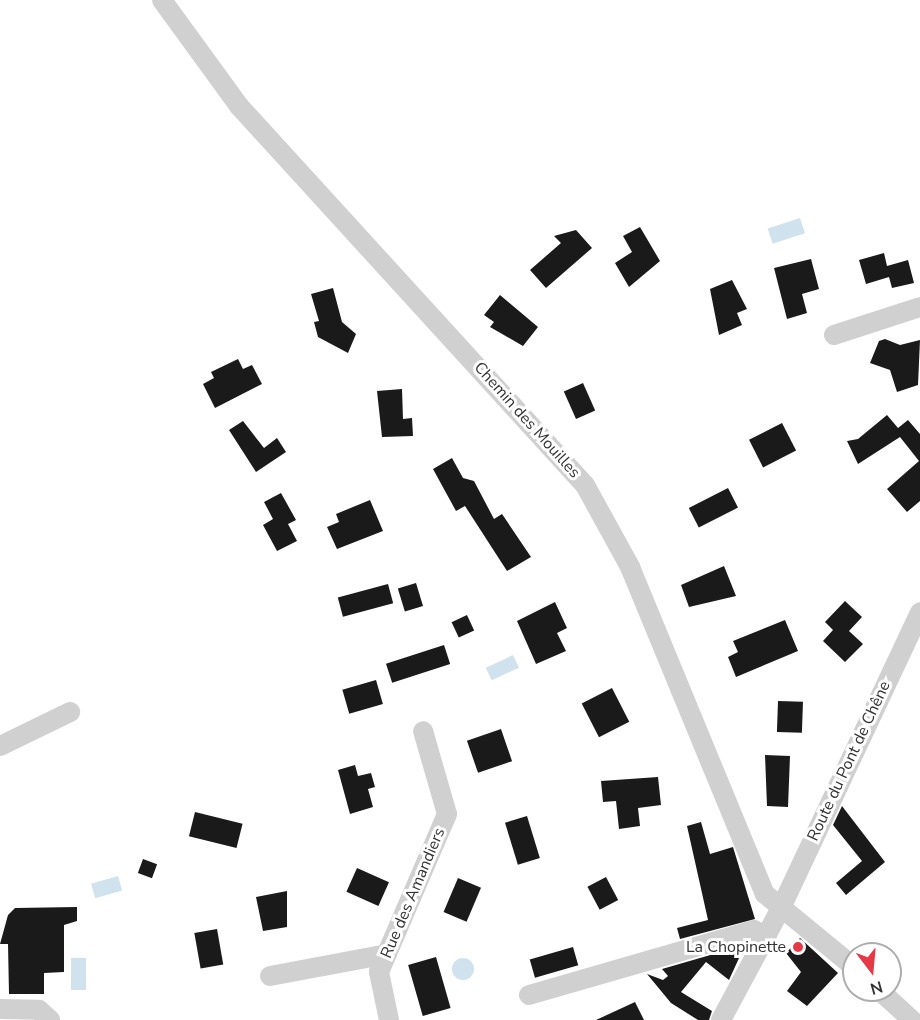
<!DOCTYPE html>
<meta charset="utf-8">
<style>
body{margin:0}
#map{position:relative;width:920px;height:1020px;overflow:hidden;background:#fff;font-family:"Nunito Sans",sans-serif}
div>[style]{position:absolute}
.water>*{inset:0;background:#cfe2ee;transform-origin:0 0}
.round{border-radius:50%}
.building>*{inset:0;background:#1a1a1a;transform-origin:0 0}
.minor>*{height:20px;margin:-10px;padding:0 10px;transform-origin:10px;border-radius:10px;background:#d0d0d0}
.dots>*{width:16px;height:16px;translate:-50% -50%;box-sizing:border-box;border:3px solid #fff;border-radius:50%}
span{translate:-50% -50%;white-space:nowrap;text-align:center;line-height:1.15;-webkit-text-stroke:6px #fff;paint-order:stroke}
.street-label{font-size:16px;color:#333}
.poi-label{font-size:16px;color:#333}
.right{translate:-100% -50%;text-align:right}
.north{position:absolute;left:842px;top:942px;width:60px;height:60px;box-sizing:border-box;background:#fff;border:2px solid #adadad;border-radius:50%;rotate:164deg;font-size:16px;font-weight:700;line-height:24px;text-align:center;color:#333}
.north::after{content:'';display:block;margin:auto;width:21px;height:27px;background:#e63946;clip-path:polygon(50% 0,100% 100%,50% 72%,0 100%)}
</style>
<div id="map">
<div class="water">
<div style="left:800px;top:218px;width:16px;height:34px;rotate:72deg"></div>
<div style="left:513px;top:655px;width:14px;height:30px;rotate:65deg"></div>
<div style="left:118px;top:876px;width:15px;height:28px;rotate:74deg"></div>
<div class="round" style="left:452px;top:958px;width:22px;height:22px"></div>
<div style="left:71px;top:958px;width:15px;height:32px"></div>
</div>
<div class="building">
<div style="clip-path:polygon(640px 227px,660px 261px,629px 287px,615px 263px,632px 252px,623px 236px)"></div>
<div style="clip-path:polygon(576px 230px,592px 248px,546px 288px,530px 270px,561px 243px,554px 236px)"></div>
<div style="clip-path:polygon(884px 253px,887px 266px,908px 260px,914px 283px,892px 288px,889px 277px,866px 284px,859px 260px)"></div>
<div style="clip-path:polygon(811px 259px,819px 289px,802px 294px,807px 313px,787px 319px,774px 268px)"></div>
<div style="clip-path:polygon(732px 280px,747px 309px,737px 313px,742px 325px,719px 335px,710px 289px)"></div>
<div style="clip-path:polygon(333px 288px,342px 322px,356px 334px,348px 353px,318px 337px,314px 322px,319px 321px,311px 294px)"></div>
<div style="clip-path:polygon(500px 295px,538px 327px,523px 346px,490px 327px,494px 322px,484px 315px)"></div>
<div style="clip-path:polygon(885px 339px,900px 345px,920px 340px,918px 385px,897px 392px,890px 370px,870px 363px,879px 341px)"></div>
<div style="clip-path:polygon(238px 359px,243px 369px,252px 365px,262px 384px,215px 408px,203px 384px,214px 378px,211px 372px)"></div>
<div style="left:583px;top:383px;width:30px;height:21px;rotate:66deg"></div>
<div style="clip-path:polygon(402px 389px,403px 419px,412px 418px,413px 436px,382px 437px,377px 391px)"></div>
<div style="clip-path:polygon(887px 415px,898px 428px,908px 420px,920px 434px,920px 501px,907px 512px,887px 489px,919px 461px,900px 437px,858px 464px,847px 441px,858px 439px)"></div>
<div style="clip-path:polygon(243px 421px,264px 448px,277px 438px,286px 452px,256px 472px,229px 430px)"></div>
<div style="left:782px;top:423px;width:31px;height:37px;rotate:63deg"></div>
<div style="clip-path:polygon(452px 458px,463px 478px,474px 481px,494px 519px,502px 514px,531px 557px,507px 571px,465px 506px,456px 511px,433px 469px)"></div>
<div style="left:728px;top:488px;width:22px;height:44px;rotate:63deg"></div>
<div style="clip-path:polygon(281px 493px,296px 520px,288px 524px,297px 541px,277px 551px,263px 525px,273px 519px,264px 502px)"></div>
<div style="clip-path:polygon(370px 500px,383px 531px,337px 549px,327px 527px,339px 522px,336px 514px)"></div>
<div style="clip-path:polygon(724px 566px,736px 596px,689px 607px,681px 585px)"></div>
<div style="left:416px;top:583px;width:24px;height:19px;rotate:73deg"></div>
<div style="left:388px;top:584px;width:20px;height:52px;rotate:75deg"></div>
<div style="clip-path:polygon(845px 601px,862px 617px,849px 631px,863px 644px,845px 662px,823px 641px,833px 630px,825px 622px)"></div>
<div style="clip-path:polygon(555px 602px,567px 628px,557px 633px,566px 651px,536px 664px,517px 621px)"></div>
<div style="left:467px;top:615px;width:17px;height:17px;rotate:65deg"></div>
<div style="clip-path:polygon(785px 620px,798px 651px,736px 677px,728px 657px,738px 652px,733px 641px)"></div>
<div style="left:444px;top:645px;width:20px;height:61px;rotate:72deg"></div>
<div style="left:376px;top:680px;width:25px;height:35px;rotate:74deg"></div>
<div style="left:612px;top:688px;width:38px;height:34px;rotate:63deg"></div>
<div style="left:778px;top:701px;width:25px;height:31px;rotate:2deg"></div>
<div style="left:501px;top:729px;width:34px;height:36px;rotate:71deg"></div>
<div style="clip-path:polygon(765px 755px,790px 756px,788px 807px,767px 806px)"></div>
<div style="clip-path:polygon(355px 765px,358px 776px,371px 773px,375px 787px,368px 789px,373px 807px,350px 814px,338px 770px)"></div>
<div style="clip-path:polygon(658px 777px,661px 805px,638px 808px,640px 826px,619px 829px,616px 801px,603px 802px,601px 781px)"></div>
<div style="clip-path:polygon(842px 806px,885px 862px,846px 895px,836px 883px,862px 861px,833px 825px)"></div>
<div style="left:195px;top:812px;width:49px;height:25px;rotate:14deg"></div>
<div style="left:527px;top:816px;width:44px;height:23px;rotate:73deg"></div>
<div style="clip-path:polygon(701px 822px,710px 854px,733px 847px,755px 919px,680px 939px,677px 928px,708px 920px,687px 826px)"></div>
<div style="left:143px;top:859px;width:15px;height:15px;rotate:20deg"></div>
<div style="left:357px;top:868px;width:35px;height:26px;rotate:24deg"></div>
<div style="left:606px;top:877px;width:26px;height:21px;rotate:62deg"></div>
<div style="left:458px;top:878px;width:25px;height:37px;rotate:23deg"></div>
<div style="clip-path:polygon(287px 891px,287px 927px,263px 931px,256px 897px)"></div>
<div style="clip-path:polygon(77px 907px,77px 921px,64px 925px,64px 972px,44px 973px,44px 994px,9px 994px,8px 944px,0 944px,8px 915px,15px 908px)"></div>
<div style="left:217px;top:929px;width:36px;height:23px;rotate:80deg"></div>
<div style="clip-path:polygon(800px 938px,838px 973px,807px 1006px,787px 991px,801px 972px,786px 953px)"></div>
<div style="clip-path:polygon(745px 945px,729px 980px,706px 962px,681px 992px,712px 1011px,709px 1020px,698px 1020px,671px 1003px,647px 974px,663px 980px,668px 976px,662px 969px)"></div>
<div style="left:573px;top:947px;width:19px;height:45px;rotate:74deg"></div>
<div style="left:436px;top:957px;width:53px;height:29px;rotate:74deg"></div>
<div style="clip-path:polygon(635px 1002px,644px 1020px,596px 1020px)"></div>
</div>
<div class="minor">
<div style="left:162px;top:0;width:131px;rotate:54deg"></div>
<div style="left:239px;top:106px;width:513px;rotate:47.61deg"></div>
<div style="left:585px;top:485px;width:94px;rotate:61.2deg"></div>
<div style="left:630px;top:567px;width:354px;rotate:67.6deg"></div>
<div style="left:765px;top:894px;width:115px;rotate:39.4deg"></div>
<div style="left:834px;top:335px;width:90px;rotate:-18deg"></div>
<div style="left:0;top:746px;width:78px;rotate:-25.9deg"></div>
<div style="left:270px;top:976px;width:119px;rotate:-10.6deg"></div>
<div style="left:879px;top:990px;width:45px;rotate:42.3deg"></div>
<div style="left:529px;top:995px;width:234px;rotate:-16.1deg"></div>
<div style="left:754px;top:930px;width:14px;rotate:25deg"></div>
<div style="left:0;top:1009px;width:39px;rotate:1deg"></div>
<div style="left:39px;top:1010px;width:15px;rotate:42deg"></div>
<div style="left:389px;top:1020px;width:49px;rotate:-101.8deg"></div>
<div style="left:379px;top:972px;width:172px;rotate:-66.7deg"></div>
<div style="left:447px;top:814px;width:86px;rotate:-106.1deg"></div>
<div style="left:721px;top:1020px;width:125px;rotate:-61.8deg"></div>
<div style="left:780px;top:910px;width:329px;rotate:-64.8deg"></div>
</div>
<div class="dots">
<div style="left:798px;top:947px;background:#e63946"></div>
</div>
<div class="street-label">
<span style="left:527px;top:420px;rotate:48deg">Chemin des Mouilles</span>
<span style="left:849px;top:761px;rotate:-65deg">Route du Pont de Chêne</span>
<span style="left:413px;top:893px;rotate:-67deg">Rue des Amandiers</span>
</div>
<div class="poi-label">
<span class="right" style="left:786px;top:947px">La Chopinette</span>
</div>
<div class="north">N</div>
</div>
